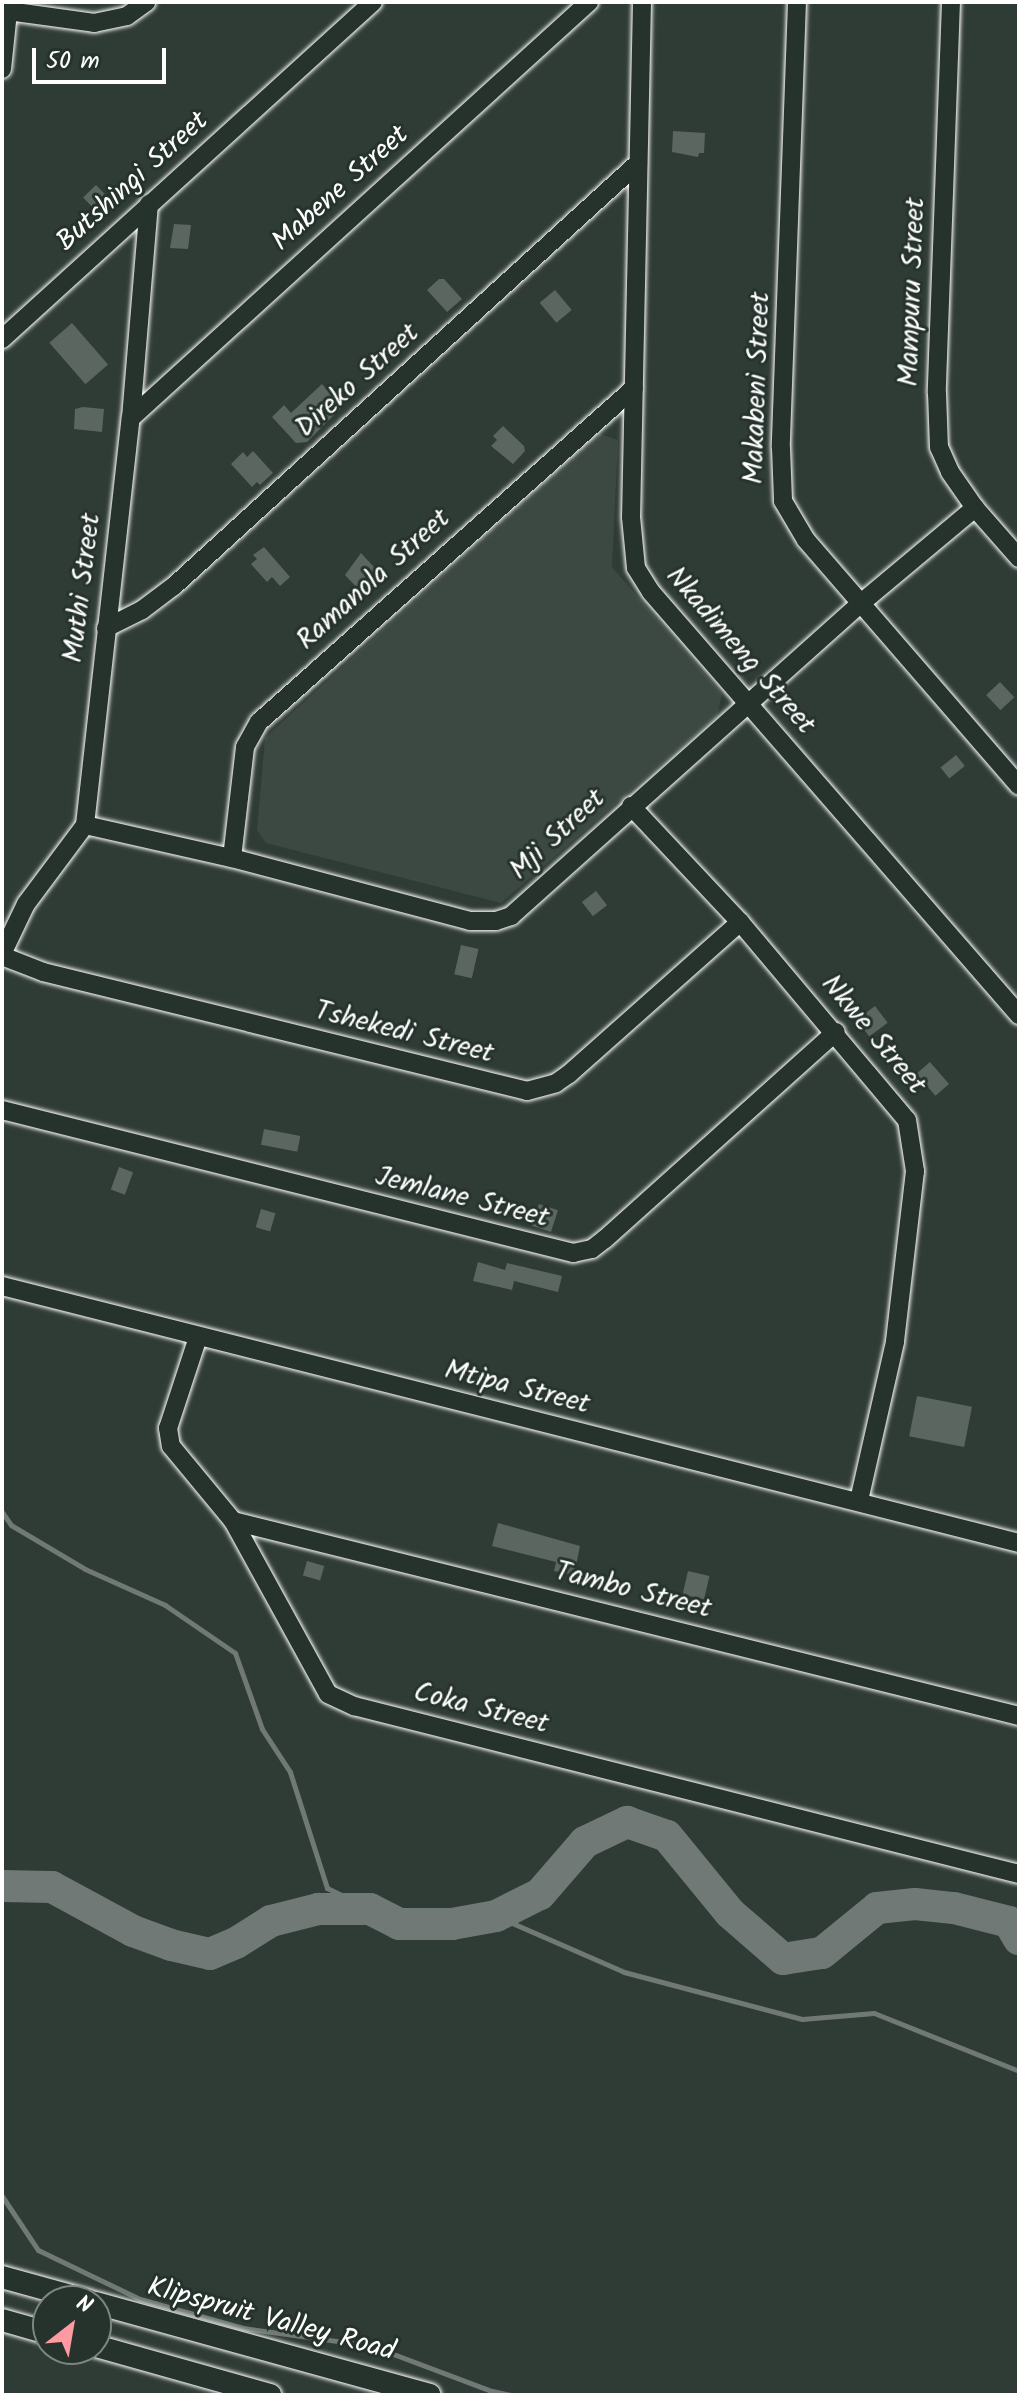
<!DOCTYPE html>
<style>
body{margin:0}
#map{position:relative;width:1021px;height:2397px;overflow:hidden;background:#2f3b35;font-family:Kalam,sans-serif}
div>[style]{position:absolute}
.built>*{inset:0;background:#3c4842}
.stream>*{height:5px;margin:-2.5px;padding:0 2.5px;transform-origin:2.5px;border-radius:2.5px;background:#707975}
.river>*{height:32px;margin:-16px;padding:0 16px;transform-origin:16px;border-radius:16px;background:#707975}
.building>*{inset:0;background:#5b6661;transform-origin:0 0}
.roads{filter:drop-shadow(0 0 2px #fff) drop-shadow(0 0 2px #fff)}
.minor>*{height:18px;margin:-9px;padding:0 9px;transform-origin:9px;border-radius:9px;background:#26332d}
.major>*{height:22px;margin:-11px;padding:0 11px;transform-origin:11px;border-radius:11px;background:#26332d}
span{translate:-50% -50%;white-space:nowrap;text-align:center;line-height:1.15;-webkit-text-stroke:6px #26332d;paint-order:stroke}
.street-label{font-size:28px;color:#fff}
.frame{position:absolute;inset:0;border:4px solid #fff;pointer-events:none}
.north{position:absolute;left:32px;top:2285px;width:80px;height:80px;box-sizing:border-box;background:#26332d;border:2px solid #7d8581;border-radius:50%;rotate:31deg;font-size:22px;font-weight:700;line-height:32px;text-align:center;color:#fff}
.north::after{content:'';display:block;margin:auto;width:28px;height:36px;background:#ff9aa2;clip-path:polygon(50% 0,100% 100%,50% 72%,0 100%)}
.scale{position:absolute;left:32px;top:48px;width:134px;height:36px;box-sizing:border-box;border:4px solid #fff;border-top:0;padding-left:10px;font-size:24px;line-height:28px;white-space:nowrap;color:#fff;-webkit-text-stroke:6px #26332d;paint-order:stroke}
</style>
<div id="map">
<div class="built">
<div style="clip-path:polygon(598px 433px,618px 440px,612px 567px,722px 694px,717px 716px,501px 903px,266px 843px,257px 830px,265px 738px)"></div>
</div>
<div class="stream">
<div style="left:2px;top:1512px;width:16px;rotate:55deg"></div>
<div style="left:11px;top:1525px;width:86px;rotate:30.7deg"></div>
<div style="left:85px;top:1569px;width:88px;rotate:24.2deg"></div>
<div style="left:165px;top:1605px;width:85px;rotate:34.4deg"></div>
<div style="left:235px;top:1653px;width:81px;rotate:70.4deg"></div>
<div style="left:262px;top:1729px;width:51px;rotate:56.9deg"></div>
<div style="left:290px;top:1772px;width:122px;rotate:72.3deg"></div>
<div style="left:327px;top:1888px;width:48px;rotate:26deg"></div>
<div style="left:496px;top:1916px;width:140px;rotate:23.6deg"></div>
<div style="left:624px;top:1972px;width:184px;rotate:14.8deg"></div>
<div style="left:802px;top:2019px;width:72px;rotate:-4.8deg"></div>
<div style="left:874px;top:2013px;width:156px;rotate:21.8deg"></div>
<div style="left:2px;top:2196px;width:65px;rotate:56.3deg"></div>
<div style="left:38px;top:2250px;width:113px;rotate:25.7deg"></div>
<div style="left:140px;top:2299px;width:107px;rotate:15.7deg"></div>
<div style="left:243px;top:2328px;width:130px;rotate:7.9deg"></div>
<div style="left:372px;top:2346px;width:128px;rotate:20.6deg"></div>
<div style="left:492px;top:2391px;width:19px;rotate:12deg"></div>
</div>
<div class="river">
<div style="left:2px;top:1886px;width:50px;rotate:1.1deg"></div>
<div style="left:52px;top:1887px;width:92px;rotate:28.5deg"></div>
<div style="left:133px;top:1931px;width:40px;rotate:20.2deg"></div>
<div style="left:171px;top:1945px;width:40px;rotate:13deg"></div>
<div style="left:210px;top:1954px;width:28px;rotate:-23deg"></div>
<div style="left:236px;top:1943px;width:41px;rotate:-32.2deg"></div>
<div style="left:271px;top:1921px;width:49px;rotate:-14.3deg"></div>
<div style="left:318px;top:1909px;width:52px"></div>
<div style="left:370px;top:1909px;width:33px;rotate:27deg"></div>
<div style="left:399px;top:1924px;width:53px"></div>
<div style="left:452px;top:1924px;width:45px;rotate:-10.3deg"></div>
<div style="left:496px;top:1916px;width:49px;rotate:-26.6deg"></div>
<div style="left:540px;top:1894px;width:69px;rotate:-49.1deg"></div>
<div style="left:585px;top:1842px;width:47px;rotate:-25.5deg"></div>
<div style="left:627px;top:1822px;width:42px;rotate:19.3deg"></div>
<div style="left:667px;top:1836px;width:99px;rotate:50.7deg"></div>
<div style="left:730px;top:1913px;width:70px;rotate:41deg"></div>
<div style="left:783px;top:1959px;width:39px;rotate:-9deg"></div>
<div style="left:822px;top:1953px;width:71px;rotate:-39.3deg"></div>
<div style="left:877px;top:1908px;width:38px;rotate:-6deg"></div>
<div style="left:915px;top:1904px;width:39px;rotate:6deg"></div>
<div style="left:954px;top:1908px;width:57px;rotate:14.3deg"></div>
<div style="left:1009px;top:1922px;width:20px;rotate:60deg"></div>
</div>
<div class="building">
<div style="clip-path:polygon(673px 131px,705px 133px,704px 153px,699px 153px,698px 157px,672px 152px)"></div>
<div style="left:96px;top:185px;width:29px;height:18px;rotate:46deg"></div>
<div style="clip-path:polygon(174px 224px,191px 225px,188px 249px,170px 248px)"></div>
<div style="clip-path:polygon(439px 279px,444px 279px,462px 299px,447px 312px,427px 290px)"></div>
<div style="left:555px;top:290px;width:26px;height:20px;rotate:50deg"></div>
<div style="left:72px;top:323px;width:55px;height:30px;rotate:49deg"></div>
<div style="clip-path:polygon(322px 384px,342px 407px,307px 442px,296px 443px,272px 417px,284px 405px,291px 413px)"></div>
<div style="clip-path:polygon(83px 407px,104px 409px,102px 432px,74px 429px,75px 409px)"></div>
<div style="clip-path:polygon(503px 426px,524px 446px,525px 451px,513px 464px,491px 446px,497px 440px,493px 436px)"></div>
<div style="clip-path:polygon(253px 451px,273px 473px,260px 485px,257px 482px,252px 487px,231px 464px,243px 452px,247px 457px)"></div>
<div style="clip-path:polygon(264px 547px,290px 577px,280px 586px,272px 577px,267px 582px,251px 564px,257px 559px,253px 555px)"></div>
<div style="clip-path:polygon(361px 553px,384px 578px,365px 596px,345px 575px)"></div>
<div style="left:1000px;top:682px;width:21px;height:19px;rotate:47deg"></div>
<div style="left:956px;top:755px;width:14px;height:20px;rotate:51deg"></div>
<div style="left:596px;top:891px;width:18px;height:18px;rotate:52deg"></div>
<div style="left:461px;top:945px;width:18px;height:30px;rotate:13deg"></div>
<div style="left:875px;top:1006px;width:21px;height:23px;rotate:53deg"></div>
<div style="left:930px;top:1062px;width:29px;height:18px;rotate:49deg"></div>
<div style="left:264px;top:1129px;width:37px;height:16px;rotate:11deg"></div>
<div style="left:119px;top:1167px;width:15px;height:24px;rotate:20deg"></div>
<div style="left:539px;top:1204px;width:20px;height:23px;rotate:18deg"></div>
<div style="left:261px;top:1209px;width:15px;height:19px;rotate:16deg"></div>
<div style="clip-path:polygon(478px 1262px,505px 1270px,507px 1263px,562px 1276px,558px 1292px,514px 1281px,512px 1290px,473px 1281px)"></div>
<div style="left:917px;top:1396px;width:56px;height:41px;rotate:11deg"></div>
<div style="clip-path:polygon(498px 1523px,580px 1546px,574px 1575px,554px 1571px,556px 1562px,492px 1546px)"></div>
<div style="left:307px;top:1561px;width:18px;height:15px;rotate:16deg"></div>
<div style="left:688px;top:1571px;width:22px;height:24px;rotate:13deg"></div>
</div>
<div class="roads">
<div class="minor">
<div style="left:642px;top:2px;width:515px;rotate:91.22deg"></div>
<div style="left:631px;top:517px;width:51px;rotate:84.4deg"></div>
<div style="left:636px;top:568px;width:28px;rotate:58deg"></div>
<div style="left:651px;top:592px;width:561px;rotate:48.98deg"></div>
<div style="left:797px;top:2px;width:446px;rotate:92.1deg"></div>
<div style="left:781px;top:448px;width:53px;rotate:87.8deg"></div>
<div style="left:783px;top:501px;width:45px;rotate:59.5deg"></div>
<div style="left:806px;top:540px;width:325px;rotate:49.1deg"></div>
<div style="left:951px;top:2px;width:391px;rotate:92.1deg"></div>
<div style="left:937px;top:393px;width:54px;rotate:87.9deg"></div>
<div style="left:939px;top:447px;width:27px;rotate:66deg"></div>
<div style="left:950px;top:472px;width:44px;rotate:55.2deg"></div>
<div style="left:975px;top:508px;width:67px;rotate:48.7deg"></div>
<div style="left:8px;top:11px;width:87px;rotate:7.9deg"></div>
<div style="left:94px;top:23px;width:34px;rotate:-12deg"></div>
<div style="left:127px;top:16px;width:24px;rotate:-36deg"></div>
<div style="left:2px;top:69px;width:67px;rotate:-84deg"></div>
<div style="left:2px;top:339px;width:501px;rotate:-42.25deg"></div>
<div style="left:131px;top:418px;width:619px;rotate:-42.25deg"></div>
<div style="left:106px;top:628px;width:40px;rotate:-26.6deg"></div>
<div style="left:142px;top:610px;width:40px;rotate:-37deg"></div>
<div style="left:174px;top:586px;width:628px;rotate:-42.35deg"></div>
<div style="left:631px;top:806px;width:159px;rotate:46.8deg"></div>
<div style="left:740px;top:922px;width:259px;rotate:49.9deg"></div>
<div style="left:907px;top:1120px;width:52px;rotate:81.1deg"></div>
<div style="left:915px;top:1171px;width:172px;rotate:96.7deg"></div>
<div style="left:895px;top:1342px;width:163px;rotate:102.8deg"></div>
<div style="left:85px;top:825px;width:151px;rotate:12.7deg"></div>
<div style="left:232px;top:858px;width:246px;rotate:14.8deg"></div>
<div style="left:470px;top:921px;width:26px"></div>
<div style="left:496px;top:921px;width:16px;rotate:-18deg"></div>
<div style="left:511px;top:916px;width:468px;rotate:-41.8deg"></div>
<div style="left:860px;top:604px;width:150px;rotate:-39.9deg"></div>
<div style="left:232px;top:858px;width:112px;rotate:-83.3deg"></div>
<div style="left:245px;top:747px;width:29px;rotate:-61deg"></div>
<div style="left:259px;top:722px;width:502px;rotate:-41.69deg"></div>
<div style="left:2px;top:954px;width:55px;rotate:-64.4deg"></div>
<div style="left:26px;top:904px;width:99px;rotate:-53.2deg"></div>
<div style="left:85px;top:825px;width:410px;rotate:-83.6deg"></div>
<div style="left:131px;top:418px;width:215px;rotate:-85.2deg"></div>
<div style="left:2px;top:956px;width:44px;rotate:21.3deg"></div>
<div style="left:43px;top:972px;width:498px;rotate:13.8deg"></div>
<div style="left:527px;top:1091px;width:30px;rotate:-15deg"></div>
<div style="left:556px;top:1083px;width:16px;rotate:-35deg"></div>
<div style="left:569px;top:1074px;width:229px;rotate:-41.6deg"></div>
<div style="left:2px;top:1110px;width:589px;rotate:14.06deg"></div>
<div style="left:573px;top:1253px;width:19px;rotate:-12deg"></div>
<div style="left:592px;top:1249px;width:16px;rotate:-38deg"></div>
<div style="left:605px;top:1239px;width:310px;rotate:-41.9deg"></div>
<div style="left:2px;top:1286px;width:1049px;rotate:14.18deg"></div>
<div style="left:198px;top:1337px;width:96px;rotate:108.2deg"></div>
<div style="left:168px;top:1428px;width:18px;rotate:81deg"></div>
<div style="left:171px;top:1446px;width:97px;rotate:50.4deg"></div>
<div style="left:233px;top:1521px;width:197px;rotate:61.2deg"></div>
<div style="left:328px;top:1694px;width:29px;rotate:25deg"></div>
<div style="left:354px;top:1706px;width:686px;rotate:14.18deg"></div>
<div style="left:233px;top:1521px;width:810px;rotate:13.93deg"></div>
</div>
<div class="major">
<div style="left:2px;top:2277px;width:90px;rotate:15.4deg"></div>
<div style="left:96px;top:2303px;width:346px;rotate:15.4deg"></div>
<div style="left:2px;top:2320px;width:48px;rotate:15.8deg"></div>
<div style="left:96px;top:2346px;width:181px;rotate:15.7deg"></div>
</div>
</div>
<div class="street-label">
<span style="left:133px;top:182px;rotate:-42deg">Butshingi Street</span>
<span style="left:341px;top:189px;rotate:-42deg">Mabene Street</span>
<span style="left:913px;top:292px;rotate:-88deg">Mampuru Street</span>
<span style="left:358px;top:381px;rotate:-42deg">Direko Street</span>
<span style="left:758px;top:388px;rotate:-88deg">Makabeni Street</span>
<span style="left:374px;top:580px;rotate:-42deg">Ramanola Street</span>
<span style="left:83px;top:588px;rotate:-83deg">Muthi Street</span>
<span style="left:740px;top:651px;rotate:49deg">Nkadimeng Street</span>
<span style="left:558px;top:835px;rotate:-43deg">Mji Street</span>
<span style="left:404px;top:1033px;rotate:14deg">Tshekedi Street</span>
<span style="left:873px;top:1035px;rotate:50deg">Nkwe Street</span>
<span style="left:462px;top:1198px;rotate:14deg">Jemlane Street</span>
<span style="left:517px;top:1388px;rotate:14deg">Mtipa Street</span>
<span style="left:633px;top:1591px;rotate:14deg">Tambo Street</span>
<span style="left:481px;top:1709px;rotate:14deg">Coka Street</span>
<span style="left:271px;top:2320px;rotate:15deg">Klipspruit Valley Road</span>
</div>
<div class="frame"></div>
<div class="north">N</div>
<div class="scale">50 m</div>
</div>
